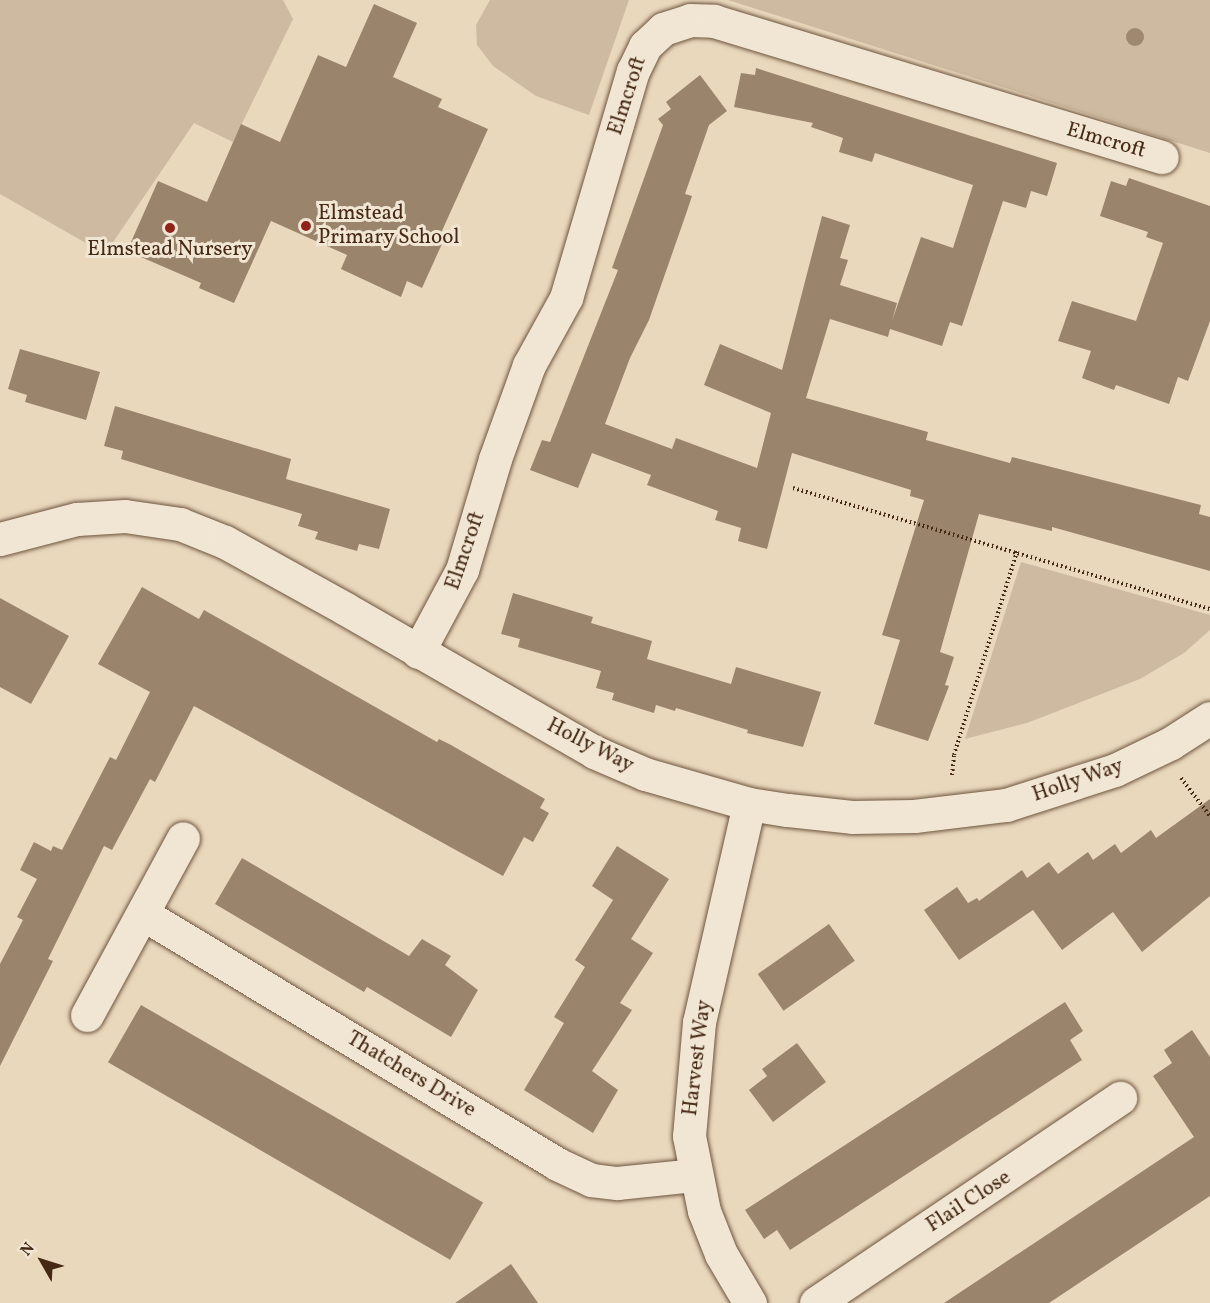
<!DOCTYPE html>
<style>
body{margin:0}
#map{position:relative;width:1210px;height:1303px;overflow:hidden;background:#ead8bd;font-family:Vollkorn,serif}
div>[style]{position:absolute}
.green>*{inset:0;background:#cebaa0}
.building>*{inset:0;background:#9b846c;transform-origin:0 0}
.path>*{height:4px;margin-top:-2px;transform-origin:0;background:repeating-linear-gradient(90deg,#452914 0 1.5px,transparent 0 4.5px)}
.roads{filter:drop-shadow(0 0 2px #6e553e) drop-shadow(0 0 2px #6e553e)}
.minor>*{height:33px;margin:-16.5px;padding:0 16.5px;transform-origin:16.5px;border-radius:16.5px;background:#f1e6d4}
.trees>*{width:18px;height:18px;margin:-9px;border-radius:50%;background:#9e886f}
.dots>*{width:16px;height:16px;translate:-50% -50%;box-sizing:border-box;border:3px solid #f1e6d4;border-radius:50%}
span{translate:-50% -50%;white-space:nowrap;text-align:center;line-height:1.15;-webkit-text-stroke:6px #f1e6d4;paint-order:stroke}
.street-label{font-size:21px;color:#452914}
.poi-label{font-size:21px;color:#452914}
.left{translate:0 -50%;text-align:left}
.north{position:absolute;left:12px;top:1231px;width:60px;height:60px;-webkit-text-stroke:4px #f1e6d4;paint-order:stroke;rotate:309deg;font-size:16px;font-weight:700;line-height:24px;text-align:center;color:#452914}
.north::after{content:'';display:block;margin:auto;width:21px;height:27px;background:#452914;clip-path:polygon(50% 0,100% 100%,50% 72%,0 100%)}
</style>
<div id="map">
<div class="green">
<div style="clip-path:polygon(0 0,283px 0,293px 19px,233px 142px,194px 123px,105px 254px,0 194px)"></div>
<div style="clip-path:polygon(490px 0,629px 0,589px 115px,536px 96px,493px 66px,477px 45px,476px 25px)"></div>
<div style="clip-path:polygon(728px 0,1210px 0,1210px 153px)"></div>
<div style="clip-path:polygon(1021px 562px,1210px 615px,1210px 630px,1184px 653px,1140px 679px,1027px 723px,965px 739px)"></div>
</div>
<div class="building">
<div style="clip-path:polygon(374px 4px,417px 23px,393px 77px,442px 99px,438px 107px,488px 129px,441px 233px,446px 235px,422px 288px,407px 281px,401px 297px,341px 269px,347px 255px,271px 221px,234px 303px,199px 288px,201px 283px,127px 251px,158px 181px,207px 202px,241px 124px,280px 142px,318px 55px,346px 67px)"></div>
<div style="clip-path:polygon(756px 68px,1057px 163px,1047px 196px,1031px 191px,1026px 208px,1003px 201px,962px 326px,950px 322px,942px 346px,890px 329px,888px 337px,830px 319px,806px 398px,928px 432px,926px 440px,1010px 463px,1012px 457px,1201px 505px,1199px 514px,1210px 517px,1210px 571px,1052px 527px,1052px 531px,979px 514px,940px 652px,954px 657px,945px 685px,949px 686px,928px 741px,874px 724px,900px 640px,882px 635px,924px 500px,910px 496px,911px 490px,792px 453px,767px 549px,738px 541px,741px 528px,715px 520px,718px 511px,647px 485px,651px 475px,592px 453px,578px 488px,530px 470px,542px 440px,550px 442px,618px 270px,612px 268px,663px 125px,658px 119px,671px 109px,666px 102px,700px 75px,727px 111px,709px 125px,685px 194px,692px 196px,686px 214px,649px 320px,630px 358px,605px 424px,672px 449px,676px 438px,757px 468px,771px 413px,704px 385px,720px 344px,782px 370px,822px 216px,850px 225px,840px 258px,848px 260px,840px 285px,897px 303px,892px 321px,921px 237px,953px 248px,973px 185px,875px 153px,872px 162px,839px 152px,843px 138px,811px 127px,813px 123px,734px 107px,741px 73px,755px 75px)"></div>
<div style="clip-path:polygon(1129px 178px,1210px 206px,1210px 321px,1188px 381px,1178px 377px,1169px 404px,1116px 385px,1114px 390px,1082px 378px,1091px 351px,1058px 341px,1072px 301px,1136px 321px,1163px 243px,1146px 237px,1148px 232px,1100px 216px,1111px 181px,1126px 186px)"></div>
<div style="clip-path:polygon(20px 349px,100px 372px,86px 420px,25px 402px,27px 395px,8px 389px)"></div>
<div style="clip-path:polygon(115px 406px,291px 459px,286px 479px,390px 509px,379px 549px,359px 544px,357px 551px,315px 539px,318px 532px,298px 526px,302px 514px,121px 459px,123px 451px,104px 446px)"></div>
<div style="clip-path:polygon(142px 587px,199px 619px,204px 610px,437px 742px,439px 739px,451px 745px,545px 799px,540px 808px,549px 813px,533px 842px,524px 837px,503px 876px,194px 706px,155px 782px,150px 779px,112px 850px,104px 846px,48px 959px,53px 961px,0 1066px,0 964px,23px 920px,17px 917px,37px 879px,20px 870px,34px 842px,51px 851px,53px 846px,62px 850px,110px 757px,116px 760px,150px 692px,98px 664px)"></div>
<div style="clip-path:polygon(513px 593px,593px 617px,591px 623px,652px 641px,647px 659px,731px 684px,736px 667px,821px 692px,803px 747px,747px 733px,748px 730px,676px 708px,675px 711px,656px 705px,654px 713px,612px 700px,614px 693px,596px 688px,601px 671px,518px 647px,520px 639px,501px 634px)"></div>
<div style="clip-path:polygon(0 598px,69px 636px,31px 704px,0 687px)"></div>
<div style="clip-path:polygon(1210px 799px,1210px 896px,1142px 952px,1113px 912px,1062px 950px,1033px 910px,959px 960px,924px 910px,957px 887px,968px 903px,977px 898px,979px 901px,1022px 870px,1027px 878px,1049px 862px,1058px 874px,1088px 852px,1093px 860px,1115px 844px,1121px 853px,1151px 830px,1156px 838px)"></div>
<div style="clip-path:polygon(617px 846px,669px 879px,631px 939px,653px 953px,620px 1003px,632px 1010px,592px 1071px,618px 1090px,593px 1133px,524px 1090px,564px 1023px,554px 1017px,585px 967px,575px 960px,613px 900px,592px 886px)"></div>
<div style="clip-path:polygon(242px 858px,409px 956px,422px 939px,451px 956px,445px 965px,478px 990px,451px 1037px,367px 987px,364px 992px,215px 904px)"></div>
<div style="left:829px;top:924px;width:45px;height:87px;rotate:55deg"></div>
<div style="clip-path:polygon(1065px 1002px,1083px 1031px,1070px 1040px,1082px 1060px,790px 1250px,777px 1230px,764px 1239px,745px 1210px)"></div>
<div style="left:141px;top:1005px;width:395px;height:66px;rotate:30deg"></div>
<div style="clip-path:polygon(1192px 1030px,1210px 1057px,1210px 1196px,1049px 1303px,944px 1303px,1194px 1137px,1153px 1076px,1172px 1063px,1164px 1050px)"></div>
<div style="clip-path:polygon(797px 1043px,826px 1082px,773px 1122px,749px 1090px,767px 1076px,762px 1069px)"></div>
<div style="clip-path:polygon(511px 1264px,538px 1303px,455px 1303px)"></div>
</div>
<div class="path">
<div style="left:793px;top:488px;width:434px;rotate:16.2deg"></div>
<div style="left:952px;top:775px;width:20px;rotate:-84deg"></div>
<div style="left:954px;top:755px;width:214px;rotate:-72.8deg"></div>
<div style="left:1181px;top:778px;width:48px;rotate:52.7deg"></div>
</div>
<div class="roads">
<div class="minor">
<div style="left:0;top:539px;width:80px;rotate:-14.6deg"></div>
<div style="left:77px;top:519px;width:48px;rotate:-3.6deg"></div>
<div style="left:125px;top:516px;width:56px;rotate:8.3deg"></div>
<div style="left:180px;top:524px;width:48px;rotate:21.8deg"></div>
<div style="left:225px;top:542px;width:136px;rotate:29deg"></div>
<div style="left:344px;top:608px;width:289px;rotate:29.9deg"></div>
<div style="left:594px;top:752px;width:56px;rotate:23.3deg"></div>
<div style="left:645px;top:774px;width:108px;rotate:16.1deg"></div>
<div style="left:749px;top:804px;width:39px;rotate:9deg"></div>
<div style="left:788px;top:810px;width:64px;rotate:6.2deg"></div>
<div style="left:852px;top:817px;width:62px;rotate:-0.9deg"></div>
<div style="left:914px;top:816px;width:93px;rotate:-6.8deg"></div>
<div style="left:1006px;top:805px;width:114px;rotate:-17.8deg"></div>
<div style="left:1115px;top:770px;width:62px;rotate:-25.7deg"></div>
<div style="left:1171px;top:743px;width:46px;rotate:-32.7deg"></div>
<div style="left:418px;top:652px;width:93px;rotate:-61.8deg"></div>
<div style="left:462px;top:570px;width:116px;rotate:-73.4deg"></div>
<div style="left:495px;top:459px;width:100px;rotate:-70.1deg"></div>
<div style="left:529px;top:365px;width:77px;rotate:-61.1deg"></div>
<div style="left:566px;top:298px;width:237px;rotate:-73.6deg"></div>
<div style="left:633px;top:71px;width:28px;rotate:-64deg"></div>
<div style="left:645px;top:46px;width:25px;rotate:-43deg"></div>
<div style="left:663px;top:29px;width:28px;rotate:-18deg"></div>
<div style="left:690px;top:20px;width:24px;rotate:2deg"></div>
<div style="left:714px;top:21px;width:468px;rotate:16.9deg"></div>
<div style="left:749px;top:804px;width:224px;rotate:102.9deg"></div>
<div style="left:699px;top:1022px;width:114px;rotate:95deg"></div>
<div style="left:689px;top:1136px;width:76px;rotate:78.7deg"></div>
<div style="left:704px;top:1211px;width:46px;rotate:68.4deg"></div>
<div style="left:721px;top:1254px;width:57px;rotate:59.4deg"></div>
<div style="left:143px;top:914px;width:484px;rotate:31.1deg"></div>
<div style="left:557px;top:1164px;width:38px;rotate:25deg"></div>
<div style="left:591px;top:1180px;width:26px;rotate:7deg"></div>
<div style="left:617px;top:1183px;width:77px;rotate:-5.9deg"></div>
<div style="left:87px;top:1015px;width:201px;rotate:-61.5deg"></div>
<div style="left:816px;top:1303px;width:367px;rotate:-34deg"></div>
</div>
</div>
<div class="trees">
<div style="left:1135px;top:37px"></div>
</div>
<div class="dots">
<div style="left:306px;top:226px;background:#8f2418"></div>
<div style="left:170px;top:228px;background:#8f2418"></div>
</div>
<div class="street-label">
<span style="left:628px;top:96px;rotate:-72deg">Elmcroft</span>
<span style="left:1106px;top:141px;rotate:16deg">Elmcroft</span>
<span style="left:466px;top:551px;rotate:-71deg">Elmcroft</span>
<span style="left:590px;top:746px;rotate:27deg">Holly Way</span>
<span style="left:1078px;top:781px;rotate:-19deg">Holly Way</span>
<span style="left:698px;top:1058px;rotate:-83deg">Harvest Way</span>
<span style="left:411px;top:1075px;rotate:31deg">Thatchers Drive</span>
<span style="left:969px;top:1202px;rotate:-33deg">Flail Close</span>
</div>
<div class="poi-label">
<span class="left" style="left:318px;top:226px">Elmstead<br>Primary School</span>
<span style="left:170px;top:250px">Elmstead Nursery</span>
</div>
<div class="north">N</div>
</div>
